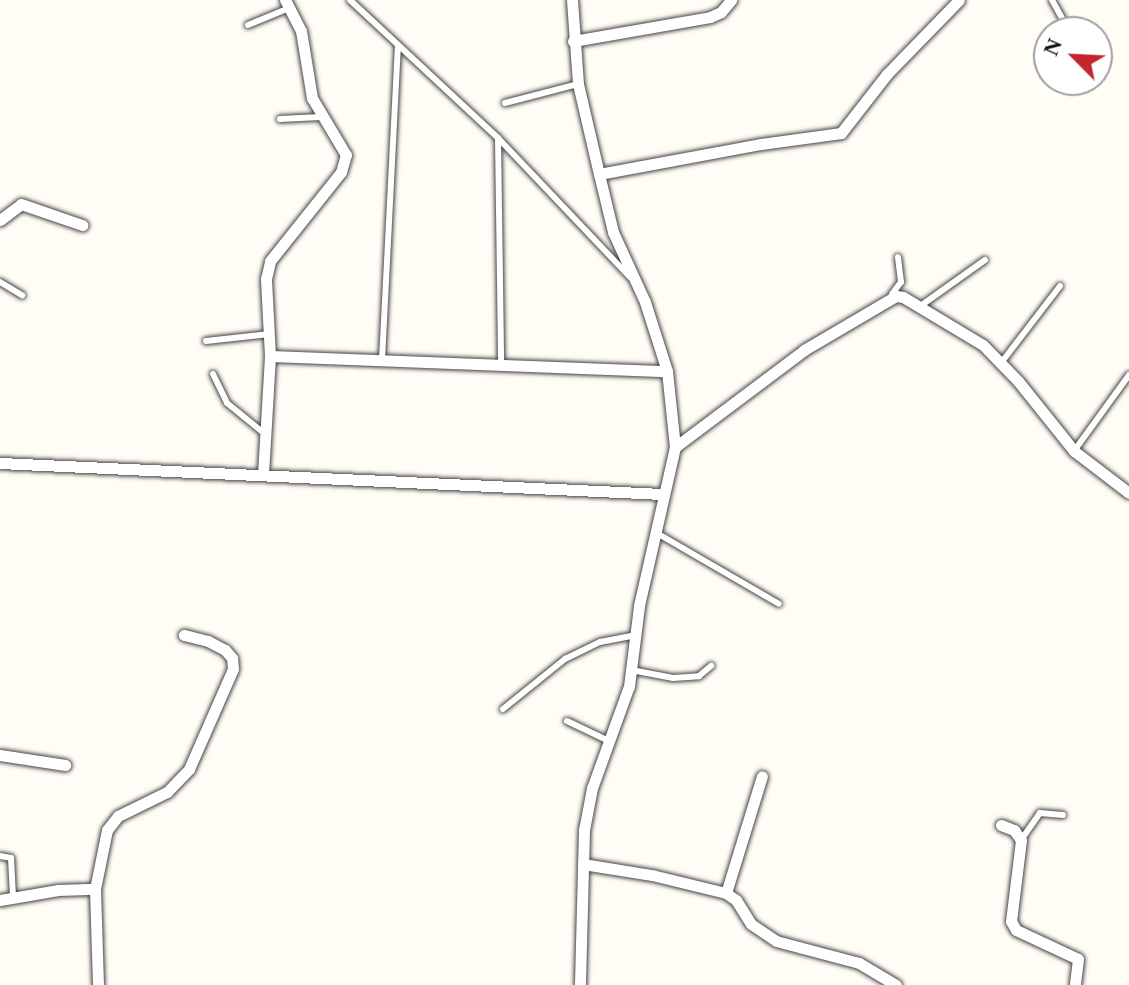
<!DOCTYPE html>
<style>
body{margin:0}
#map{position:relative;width:1129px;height:985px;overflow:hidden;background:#fffdf5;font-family:Georgia,serif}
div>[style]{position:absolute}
.roads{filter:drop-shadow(0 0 2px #444) drop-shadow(0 0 2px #444)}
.service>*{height:6px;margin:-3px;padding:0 3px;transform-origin:3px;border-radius:3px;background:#fff}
.minor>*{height:11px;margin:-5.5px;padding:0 5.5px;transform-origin:5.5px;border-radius:5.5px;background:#fff}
span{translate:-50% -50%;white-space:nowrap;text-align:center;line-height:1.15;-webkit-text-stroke:8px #fff;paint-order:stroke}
.north{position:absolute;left:1033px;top:16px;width:80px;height:80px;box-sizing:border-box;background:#fff;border:2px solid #a0a0a0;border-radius:50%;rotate:294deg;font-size:22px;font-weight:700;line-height:32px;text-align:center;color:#111}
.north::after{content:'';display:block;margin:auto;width:28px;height:36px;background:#c4262e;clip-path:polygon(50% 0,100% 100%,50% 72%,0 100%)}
</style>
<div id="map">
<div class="roads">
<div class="service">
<div style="left:350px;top:0;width:202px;rotate:43deg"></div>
<div style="left:498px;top:138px;width:192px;rotate:46.5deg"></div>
<div style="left:1052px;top:0;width:37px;rotate:61deg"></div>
<div style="left:248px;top:25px;width:44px;rotate:-22.5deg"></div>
<div style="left:505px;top:103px;width:75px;rotate:-14.6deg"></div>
<div style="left:280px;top:119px;width:41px;rotate:-2.8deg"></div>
<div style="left:498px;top:138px;width:228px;rotate:89.2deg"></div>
<div style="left:0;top:282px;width:26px;rotate:31deg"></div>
<div style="left:892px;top:294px;width:15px;rotate:-53deg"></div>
<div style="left:901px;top:282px;width:25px;rotate:-97deg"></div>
<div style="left:919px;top:307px;width:81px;rotate:-35.5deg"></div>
<div style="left:206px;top:341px;width:64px;rotate:-6.2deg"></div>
<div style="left:382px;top:360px;width:315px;rotate:-87.1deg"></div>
<div style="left:1001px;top:363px;width:97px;rotate:-52.5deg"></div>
<div style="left:213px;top:374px;width:32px;rotate:64deg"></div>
<div style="left:227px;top:403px;width:49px;rotate:39.2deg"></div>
<div style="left:1074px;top:451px;width:94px;rotate:-54.1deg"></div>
<div style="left:655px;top:532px;width:143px;rotate:30.1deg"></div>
<div style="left:631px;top:670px;width:43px;rotate:10.8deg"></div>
<div style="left:673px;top:678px;width:26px;rotate:-4deg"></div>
<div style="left:699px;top:676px;width:16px;rotate:-40deg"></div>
<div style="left:503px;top:709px;width:80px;rotate:-38.9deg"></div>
<div style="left:565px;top:659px;width:39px;rotate:-26deg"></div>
<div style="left:600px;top:642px;width:37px;rotate:-11deg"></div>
<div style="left:567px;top:721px;width:47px;rotate:25.5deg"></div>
<div style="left:1021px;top:840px;width:33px;rotate:-55deg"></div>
<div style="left:1040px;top:813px;width:23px;rotate:5deg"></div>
<div style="left:0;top:856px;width:11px;rotate:10deg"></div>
<div style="left:11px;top:858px;width:37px;rotate:87deg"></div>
</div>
<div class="minor">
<div style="left:572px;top:0;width:84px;rotate:85.9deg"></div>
<div style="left:578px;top:84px;width:92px;rotate:76.9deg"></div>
<div style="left:599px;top:174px;width:60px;rotate:76.4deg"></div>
<div style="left:613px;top:232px;width:77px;rotate:65.4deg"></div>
<div style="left:645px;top:302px;width:72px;rotate:72.3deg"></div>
<div style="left:667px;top:371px;width:76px;rotate:84deg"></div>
<div style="left:675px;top:447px;width:163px;rotate:102.8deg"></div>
<div style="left:639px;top:606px;width:81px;rotate:97.1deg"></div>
<div style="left:629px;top:686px;width:109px;rotate:109.9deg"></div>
<div style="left:592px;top:788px;width:43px;rotate:100.8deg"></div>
<div style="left:584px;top:830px;width:155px;rotate:91.5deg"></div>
<div style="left:573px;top:41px;width:139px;rotate:-9.9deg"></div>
<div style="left:710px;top:17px;width:12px;rotate:-24deg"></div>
<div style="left:721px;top:12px;width:16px;rotate:-50deg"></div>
<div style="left:599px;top:174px;width:165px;rotate:-10.5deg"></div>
<div style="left:761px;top:144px;width:81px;rotate:-7.8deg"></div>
<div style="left:841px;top:133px;width:75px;rotate:-52.1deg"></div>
<div style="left:887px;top:74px;width:103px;rotate:-45.8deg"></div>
<div style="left:0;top:220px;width:26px;rotate:-37deg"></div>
<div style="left:21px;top:204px;width:65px;rotate:19deg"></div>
<div style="left:270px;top:356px;width:397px;rotate:2.2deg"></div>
<div style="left:675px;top:447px;width:161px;rotate:-36.9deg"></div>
<div style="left:804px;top:350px;width:107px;rotate:-30.4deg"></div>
<div style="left:896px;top:296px;width:7px;rotate:8deg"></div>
<div style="left:903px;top:297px;width:93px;rotate:31deg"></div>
<div style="left:983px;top:345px;width:50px;rotate:45.8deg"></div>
<div style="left:1018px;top:381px;width:90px;rotate:51.3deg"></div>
<div style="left:1074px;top:451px;width:69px;rotate:37.4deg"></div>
<div style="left:0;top:463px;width:664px;rotate:2.68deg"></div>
<div style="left:263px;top:474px;width:118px;rotate:-86.6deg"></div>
<div style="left:270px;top:356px;width:77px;rotate:-93deg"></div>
<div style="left:266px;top:279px;width:18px;rotate:-77deg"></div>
<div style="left:270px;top:261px;width:114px;rotate:-51.4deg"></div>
<div style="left:341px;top:172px;width:18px;rotate:-74deg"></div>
<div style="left:346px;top:155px;width:66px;rotate:-120.8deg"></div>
<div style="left:312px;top:98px;width:68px;rotate:-99.3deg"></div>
<div style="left:301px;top:31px;width:35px;rotate:-117deg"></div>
<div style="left:0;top:755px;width:66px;rotate:8.7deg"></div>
<div style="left:1001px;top:825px;width:14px;rotate:21deg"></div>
<div style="left:1014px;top:830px;width:12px;rotate:55deg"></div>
<div style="left:1021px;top:840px;width:82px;rotate:97deg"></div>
<div style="left:1011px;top:921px;width:10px;rotate:61deg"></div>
<div style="left:1016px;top:930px;width:68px;rotate:25.1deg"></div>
<div style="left:1078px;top:959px;width:26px;rotate:97deg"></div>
<div style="left:583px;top:864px;width:70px;rotate:9.1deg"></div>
<div style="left:652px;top:875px;width:76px;rotate:13.7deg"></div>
<div style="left:726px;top:893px;width:12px;rotate:35deg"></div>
<div style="left:736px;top:900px;width:28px;rotate:58deg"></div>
<div style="left:751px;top:924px;width:30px;rotate:34deg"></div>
<div style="left:776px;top:941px;width:86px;rotate:14.8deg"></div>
<div style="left:859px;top:963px;width:43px;rotate:30.7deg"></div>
<div style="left:726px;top:893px;width:122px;rotate:-72.9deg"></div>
<div style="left:0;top:900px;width:59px;rotate:-9.8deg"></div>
<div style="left:58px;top:890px;width:37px;rotate:-2deg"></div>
<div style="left:98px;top:985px;width:96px;rotate:-91.8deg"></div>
<div style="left:95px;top:889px;width:60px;rotate:-78.5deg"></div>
<div style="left:107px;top:830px;width:18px;rotate:-52deg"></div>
<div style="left:118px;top:816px;width:55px;rotate:-26.1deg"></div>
<div style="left:167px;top:792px;width:32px;rotate:-46deg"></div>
<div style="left:189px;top:769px;width:109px;rotate:-66.3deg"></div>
<div style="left:233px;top:669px;width:11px;rotate:-95deg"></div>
<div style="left:232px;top:658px;width:11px;rotate:-131deg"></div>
<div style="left:225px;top:650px;width:19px;rotate:-152deg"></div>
<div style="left:208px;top:641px;width:25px;rotate:-166deg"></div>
</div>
</div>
<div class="north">N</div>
</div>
